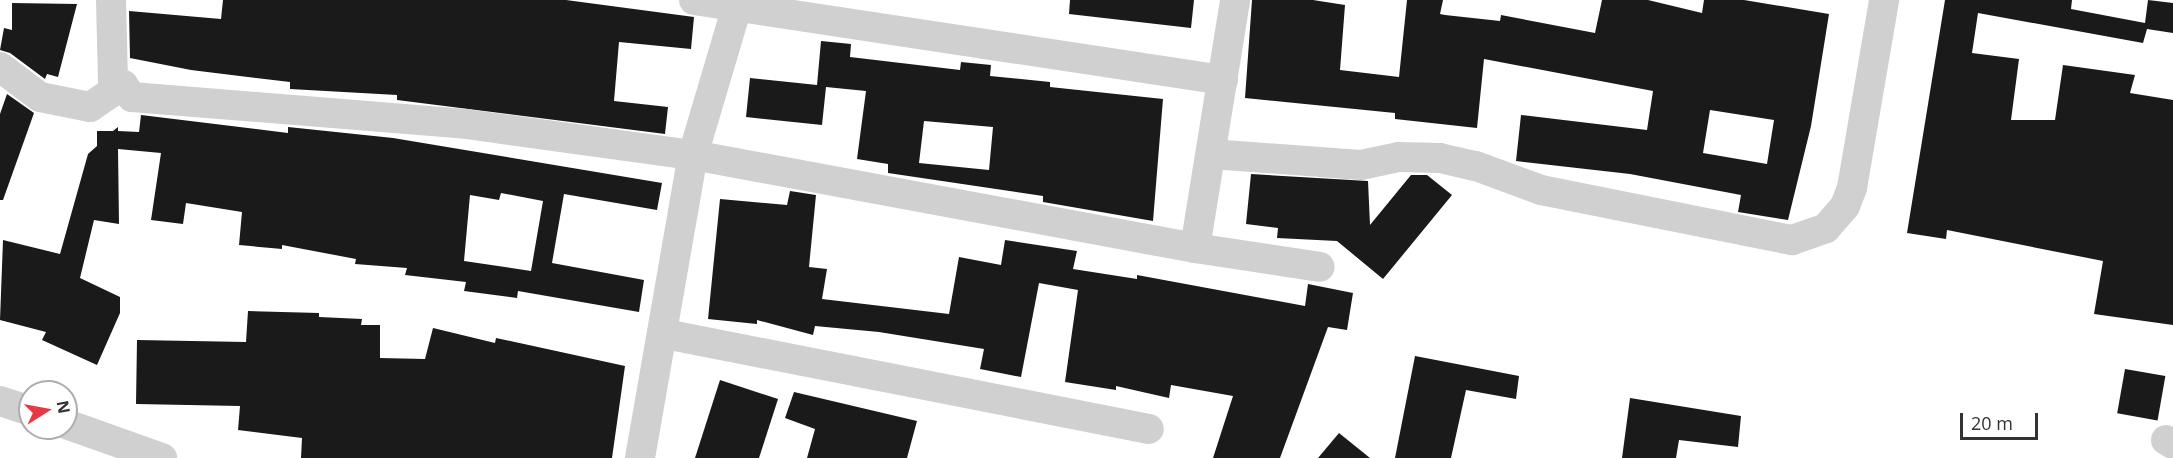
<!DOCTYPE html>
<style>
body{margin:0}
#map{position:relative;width:2173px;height:458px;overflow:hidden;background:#fff;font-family:"Open Sans",sans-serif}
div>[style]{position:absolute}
.building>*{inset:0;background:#1a1a1a;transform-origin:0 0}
.minor>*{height:30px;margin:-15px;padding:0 15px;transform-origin:15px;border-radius:15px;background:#d0d0d0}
span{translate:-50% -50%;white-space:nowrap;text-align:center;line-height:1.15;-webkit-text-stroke:6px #fff;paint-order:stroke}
.north{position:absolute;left:18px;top:380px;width:60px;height:60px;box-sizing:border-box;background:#fff;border:2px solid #adadad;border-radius:50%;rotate:79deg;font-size:16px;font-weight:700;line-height:24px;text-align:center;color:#333}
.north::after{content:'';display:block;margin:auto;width:21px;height:27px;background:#e63946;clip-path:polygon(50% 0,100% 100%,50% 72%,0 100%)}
.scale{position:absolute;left:1960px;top:413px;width:78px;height:27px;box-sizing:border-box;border:3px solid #333;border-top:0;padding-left:8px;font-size:18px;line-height:21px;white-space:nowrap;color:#333;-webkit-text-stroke:4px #fff;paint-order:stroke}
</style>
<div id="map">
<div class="building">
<div style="clip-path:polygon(223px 0,566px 0,694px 17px,691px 49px,619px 42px,614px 101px,668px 107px,665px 134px,397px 100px,397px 95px,290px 89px,290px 82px,191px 70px,130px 58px,129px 11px,221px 19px)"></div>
<div style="clip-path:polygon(1070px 0,1194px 0,1191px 28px,1069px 14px)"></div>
<div style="clip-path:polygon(evenodd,1252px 0,1313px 0,1345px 5px,1340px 70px,1399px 77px,1407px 0,1443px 0,1440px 14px,1445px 15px,1500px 21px,1501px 15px,1595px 33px,1602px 0,1648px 0,1702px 13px,1704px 0,1744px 0,1829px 14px,1811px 126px,1788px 220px,1738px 212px,1741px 195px,1630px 174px,1516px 161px,1521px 115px,1647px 130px,1653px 91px,1484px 59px,1477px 128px,1395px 119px,1395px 113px,1245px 98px,1252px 0,1710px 110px,1774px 120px,1767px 164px,1703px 153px,1710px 110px)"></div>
<div style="clip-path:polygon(1945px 0,2072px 0,2071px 9px,2145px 23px,2148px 0,2173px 3px,2173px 33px,2147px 29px,2143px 43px,1978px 13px,1972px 53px,2019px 59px,2011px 120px,2055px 120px,2063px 65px,2135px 75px,2130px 93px,2173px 100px,2173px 325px,2094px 314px,2103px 261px,1947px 230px,1946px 239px,1907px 233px)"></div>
<div style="clip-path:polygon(12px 3px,77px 4px,58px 77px,47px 74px,45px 79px,10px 53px,0 50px,4px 28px,12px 30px)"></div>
<div style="clip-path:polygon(evenodd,821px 41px,851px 44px,850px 57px,960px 70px,961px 62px,991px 65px,990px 76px,1050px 82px,1050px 87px,1163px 99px,1153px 221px,1043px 202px,1043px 196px,888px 173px,888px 164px,857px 159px,866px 91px,826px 87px,822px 125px,746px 117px,750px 78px,817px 85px,821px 41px,924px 121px,993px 127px,989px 170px,919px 163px,924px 121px)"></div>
<div style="clip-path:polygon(7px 94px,34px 113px,3px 200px,0 200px,0 114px)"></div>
<div style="clip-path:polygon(evenodd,141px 115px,288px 133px,288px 127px,393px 138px,662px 183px,657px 210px,564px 194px,552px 263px,644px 280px,639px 312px,518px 291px,517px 298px,464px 291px,466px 282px,405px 275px,407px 268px,355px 264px,356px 259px,282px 245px,282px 249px,239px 245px,242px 212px,186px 203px,183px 224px,151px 220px,161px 153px,118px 149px,119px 224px,94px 220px,80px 278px,120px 297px,120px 313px,97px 365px,42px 340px,46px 332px,0 320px,3px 240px,60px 254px,88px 154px,97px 146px,97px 131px,113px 131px,118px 127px,118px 131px,139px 132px,141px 115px,501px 193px,543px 201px,531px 271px,464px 261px,470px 195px,499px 200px,501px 193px)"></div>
<div style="clip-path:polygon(1251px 174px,1368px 181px,1370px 225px,1411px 175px,1427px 175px,1452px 195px,1383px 279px,1337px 241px,1277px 238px,1278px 228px,1246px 224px)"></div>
<div style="clip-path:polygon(790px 191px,816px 195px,809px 267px,827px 269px,822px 299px,949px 314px,959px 257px,1001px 265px,1005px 240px,1077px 251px,1073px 269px,1137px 279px,1137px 275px,1305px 306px,1308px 284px,1353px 293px,1347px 330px,1328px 327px,1280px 458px,1213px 458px,1233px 396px,1171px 385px,1169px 398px,1116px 386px,1116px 390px,1065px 382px,1078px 290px,1039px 283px,1021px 377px,980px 369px,984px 349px,879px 332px,815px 326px,813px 335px,757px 320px,757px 324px,708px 319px,720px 199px,787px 205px)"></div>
<div style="clip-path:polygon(248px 311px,319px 313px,319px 317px,362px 319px,361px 325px,380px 325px,380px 358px,425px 359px,433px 328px,495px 343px,496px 338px,625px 366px,612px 458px,301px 458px,302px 438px,238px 430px,240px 406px,136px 404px,137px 340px,246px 342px)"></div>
<div style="clip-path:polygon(1415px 356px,1519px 376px,1516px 399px,1466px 390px,1451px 458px,1395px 458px)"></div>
<div style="left:2125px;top:369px;width:41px;height:45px;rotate:10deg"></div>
<div style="clip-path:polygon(720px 380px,778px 399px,759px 458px,695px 458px)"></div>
<div style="clip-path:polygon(794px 392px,917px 421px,907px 458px,807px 458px,815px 429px,785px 418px)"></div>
<div style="clip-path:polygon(1630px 398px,1741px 416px,1738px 447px,1679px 440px,1676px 458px,1622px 458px)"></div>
<div style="clip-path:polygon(1339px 433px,1370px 458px,1318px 458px)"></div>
</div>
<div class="minor">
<div style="left:111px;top:0;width:81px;rotate:88.6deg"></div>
<div style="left:113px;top:81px;width:11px;rotate:22deg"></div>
<div style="left:123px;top:85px;width:15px;rotate:53deg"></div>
<div style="left:132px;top:97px;width:335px;rotate:4.6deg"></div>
<div style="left:466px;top:124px;width:229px;rotate:7.8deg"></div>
<div style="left:693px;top:155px;width:511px;rotate:10.5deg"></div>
<div style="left:1195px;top:248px;width:126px;rotate:8.6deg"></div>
<div style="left:694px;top:0;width:535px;rotate:8.6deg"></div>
<div style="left:0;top:67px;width:50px;rotate:36.9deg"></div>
<div style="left:40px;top:97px;width:51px;rotate:11.3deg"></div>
<div style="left:90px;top:107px;width:40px;rotate:-34deg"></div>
<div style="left:1211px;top:154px;width:150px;rotate:4.2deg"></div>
<div style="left:1361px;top:165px;width:39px;rotate:-12deg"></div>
<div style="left:1399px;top:157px;width:41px;rotate:1.4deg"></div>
<div style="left:1440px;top:158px;width:37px;rotate:13deg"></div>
<div style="left:1476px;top:166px;width:69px;rotate:20.3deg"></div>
<div style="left:1541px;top:190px;width:256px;rotate:11.3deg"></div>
<div style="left:1792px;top:240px;width:36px;rotate:-19deg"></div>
<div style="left:1826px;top:228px;width:29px;rotate:-49deg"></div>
<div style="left:1845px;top:206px;width:19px;rotate:-69deg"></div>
<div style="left:1852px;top:188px;width:191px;rotate:-80.3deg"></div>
<div style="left:1195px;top:248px;width:251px;rotate:-80.8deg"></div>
<div style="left:665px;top:334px;width:493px;rotate:11.1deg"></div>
<div style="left:0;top:401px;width:32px;rotate:18deg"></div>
<div style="left:66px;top:424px;width:102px;rotate:19.5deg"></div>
<div style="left:2166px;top:440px;width:8px;rotate:30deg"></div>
<div style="left:640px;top:458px;width:308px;rotate:-80.1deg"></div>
<div style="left:693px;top:155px;width:162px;rotate:-73.5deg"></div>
</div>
<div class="north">N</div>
<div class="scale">20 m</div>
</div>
